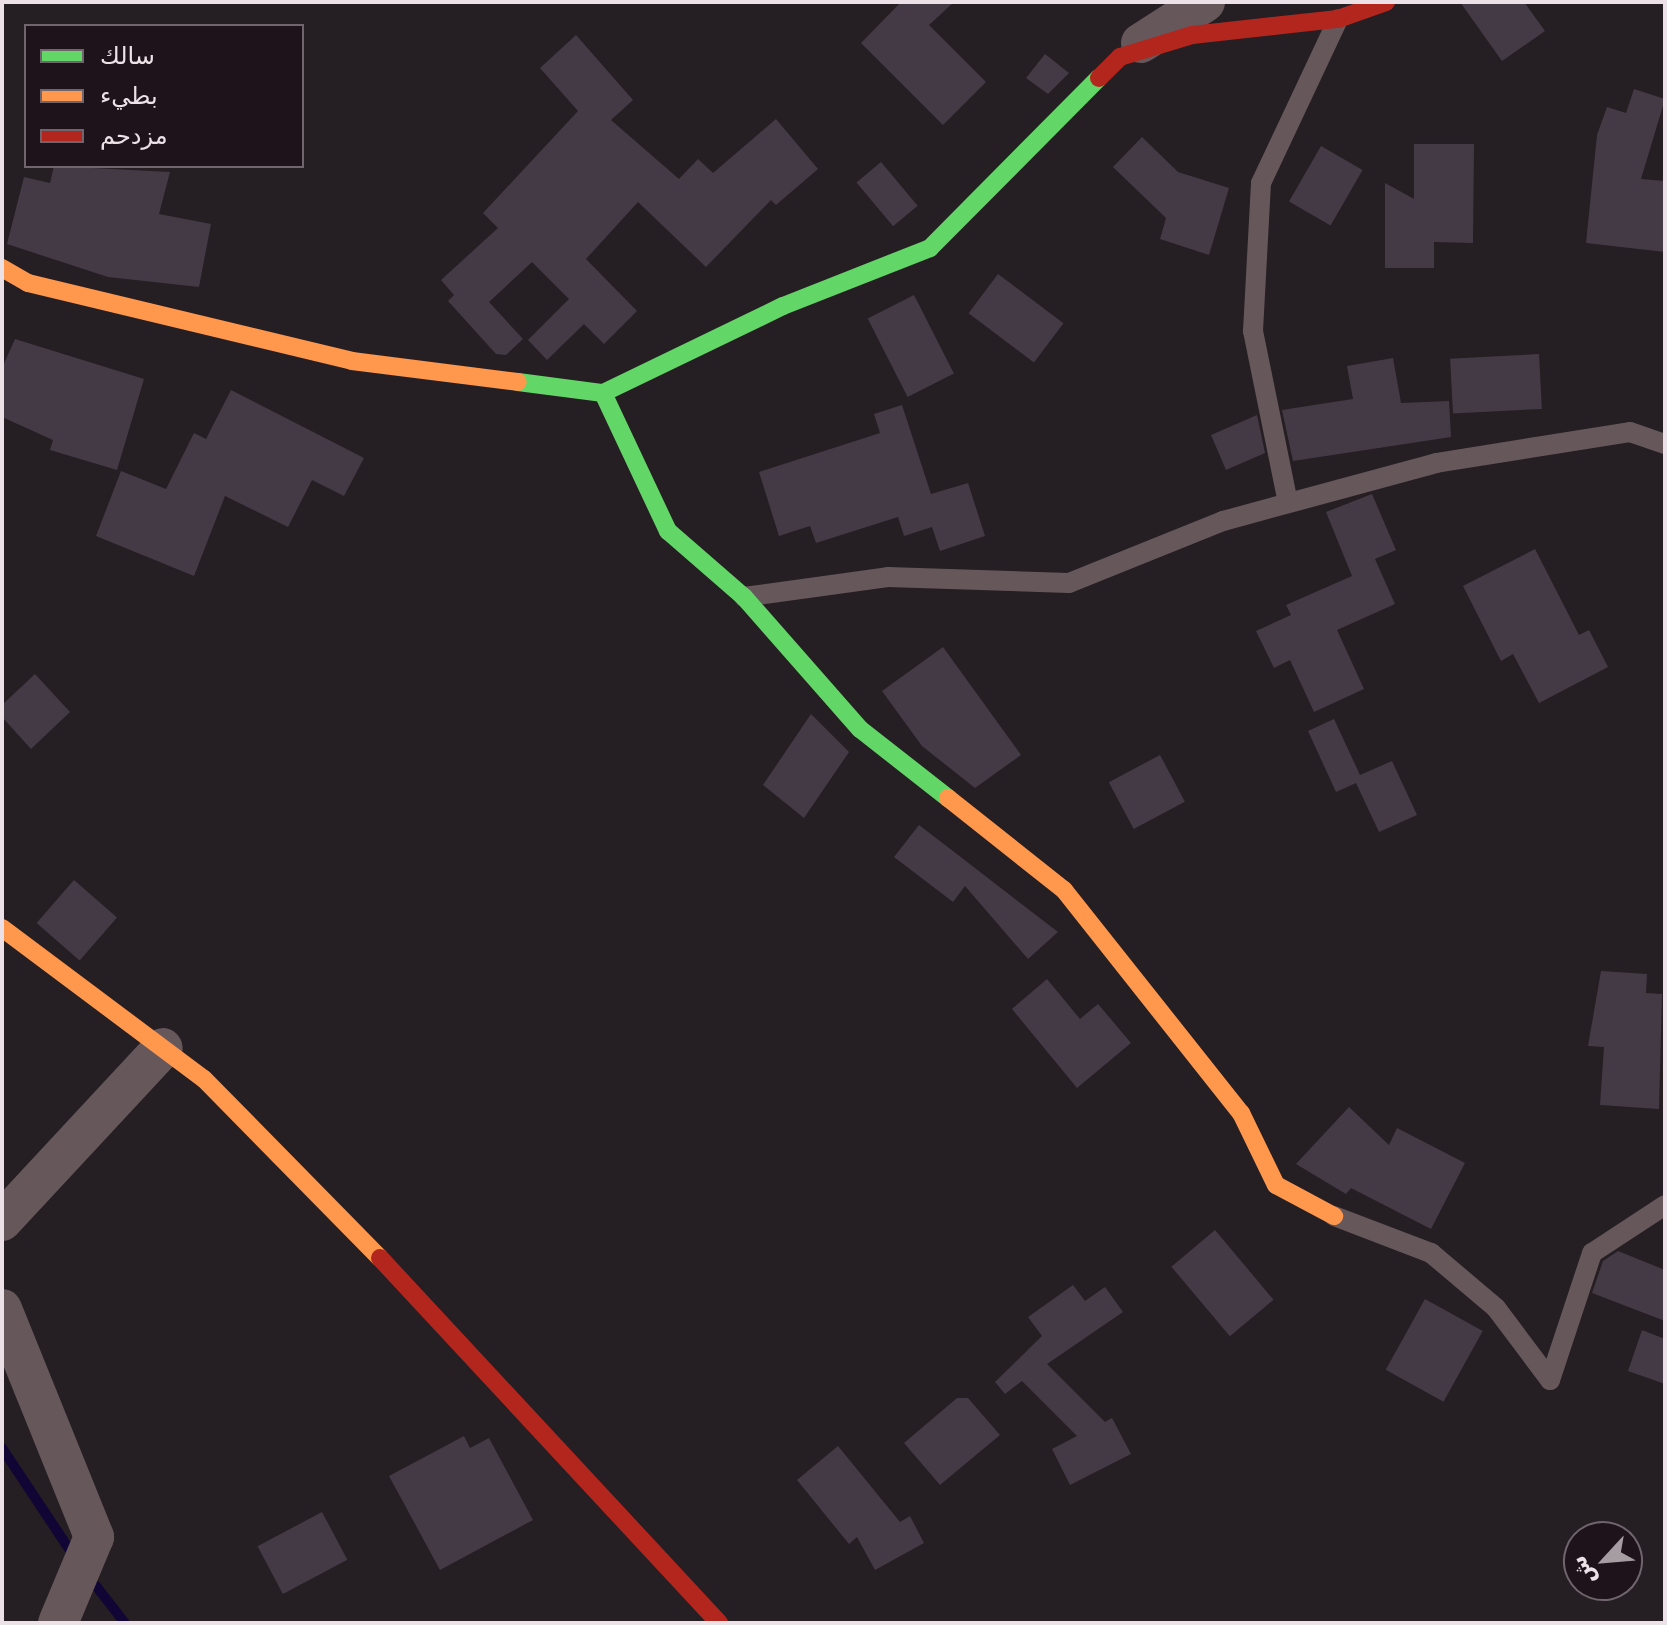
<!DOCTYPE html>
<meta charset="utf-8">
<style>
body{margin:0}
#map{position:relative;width:1667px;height:1625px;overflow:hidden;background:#251e23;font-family:"DejaVu Sans",Vazirmatn,sans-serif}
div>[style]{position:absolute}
.stream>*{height:10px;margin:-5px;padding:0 5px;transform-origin:5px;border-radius:5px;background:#110535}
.building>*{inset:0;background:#443a46;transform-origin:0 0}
.lane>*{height:20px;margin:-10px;padding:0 10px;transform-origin:10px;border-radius:10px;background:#66575b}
.street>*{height:40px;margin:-20px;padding:0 20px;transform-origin:20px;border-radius:20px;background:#66575b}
.fast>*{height:18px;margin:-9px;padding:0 9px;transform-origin:9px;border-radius:9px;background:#63d668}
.slow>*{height:18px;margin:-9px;padding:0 9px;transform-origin:9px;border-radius:9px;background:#ff974d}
.jam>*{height:18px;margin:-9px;padding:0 9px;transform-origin:9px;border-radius:9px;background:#b3261e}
span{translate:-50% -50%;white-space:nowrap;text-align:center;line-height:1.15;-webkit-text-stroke:8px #1e121b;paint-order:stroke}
.frame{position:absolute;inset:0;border:4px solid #ebe1e7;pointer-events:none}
.legend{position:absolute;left:24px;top:24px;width:280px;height:144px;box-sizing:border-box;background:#1e121b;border:2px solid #70656d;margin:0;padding:10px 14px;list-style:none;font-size:24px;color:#ebe1e7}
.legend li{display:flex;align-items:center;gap:16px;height:40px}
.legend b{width:40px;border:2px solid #70656d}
.north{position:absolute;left:1563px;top:1521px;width:80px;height:80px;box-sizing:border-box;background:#1e121b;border:2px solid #70656d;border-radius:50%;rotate:244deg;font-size:22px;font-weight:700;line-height:32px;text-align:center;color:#ebe1e7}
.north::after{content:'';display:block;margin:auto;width:28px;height:36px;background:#a69da2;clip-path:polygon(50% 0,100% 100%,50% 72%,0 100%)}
</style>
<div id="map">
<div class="stream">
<div style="left:2px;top:1448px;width:132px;rotate:56.4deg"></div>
<div style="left:89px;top:1577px;width:58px;rotate:52deg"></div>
</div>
<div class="building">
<div style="clip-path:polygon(901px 2px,954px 2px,929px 25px,986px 82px,943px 125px,861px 43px)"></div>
<div style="clip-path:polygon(1460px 2px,1524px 2px,1545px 31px,1502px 61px)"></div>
<div style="clip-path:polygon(576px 35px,633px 100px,611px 120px,679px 179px,698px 159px,713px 173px,776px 119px,818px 169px,776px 205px,771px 200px,706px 267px,638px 202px,586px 259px,637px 311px,604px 344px,584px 324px,547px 360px,528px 340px,569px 299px,532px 262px,489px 302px,523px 339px,506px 355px,496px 354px,448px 301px,454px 295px,441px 280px,498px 228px,483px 213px,578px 111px,540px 68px)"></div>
<div style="clip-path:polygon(1045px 54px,1069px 73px,1048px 94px,1026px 78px)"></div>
<div style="clip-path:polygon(1634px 89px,1665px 99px,1641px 179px,1665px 181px,1665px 252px,1586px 243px,1597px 135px,1607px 107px,1626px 113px)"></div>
<div style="clip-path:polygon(1142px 137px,1178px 172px,1229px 188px,1209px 255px,1160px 239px,1166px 218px,1113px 167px)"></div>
<div style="clip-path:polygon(1414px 144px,1474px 144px,1473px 243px,1434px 242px,1434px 268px,1385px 268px,1385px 183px,1414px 199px)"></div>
<div style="left:1321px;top:146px;width:48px;height:64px;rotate:30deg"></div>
<div style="left:881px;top:162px;width:57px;height:32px;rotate:50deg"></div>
<div style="clip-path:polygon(54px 166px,170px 172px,159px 214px,211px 224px,199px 287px,108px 277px,7px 244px,24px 177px,50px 183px)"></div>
<div style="left:998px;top:274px;width:82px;height:49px;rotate:37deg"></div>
<div style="left:914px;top:295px;width:88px;height:52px;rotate:63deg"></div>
<div style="clip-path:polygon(15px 339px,144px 379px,117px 470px,50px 450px,53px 440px,2px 417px,2px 368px)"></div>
<div style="left:1539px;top:354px;width:55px;height:89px;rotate:87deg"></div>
<div style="clip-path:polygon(1393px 358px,1401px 403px,1449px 401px,1451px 437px,1293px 461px,1282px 410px,1353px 399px,1347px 366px)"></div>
<div style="clip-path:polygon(231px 390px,364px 458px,344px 496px,312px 480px,288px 527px,225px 496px,194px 576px,96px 536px,121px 471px,166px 489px,194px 433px,206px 439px)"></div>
<div style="clip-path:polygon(902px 405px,931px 494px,968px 483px,985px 536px,940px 551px,932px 527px,904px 536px,898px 517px,816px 543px,810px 526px,779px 536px,759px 472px,880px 433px,874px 414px)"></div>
<div style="clip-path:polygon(1257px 415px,1265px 453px,1226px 470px,1211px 435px)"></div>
<div style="clip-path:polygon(1372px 494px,1396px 550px,1375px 559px,1395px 604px,1337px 630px,1364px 689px,1314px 712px,1290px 660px,1274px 668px,1256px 631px,1291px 615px,1286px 605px,1352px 576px,1326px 512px)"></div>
<div style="clip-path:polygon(1535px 549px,1579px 635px,1589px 630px,1608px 667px,1539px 703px,1513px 654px,1501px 661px,1463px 586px)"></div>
<div style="clip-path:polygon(943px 647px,1021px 755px,975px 788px,922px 746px,882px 691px)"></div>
<div style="clip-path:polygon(35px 674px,70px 712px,31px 749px,2px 717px,2px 705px)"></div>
<div style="clip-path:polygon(811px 714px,849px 752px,804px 818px,763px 785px)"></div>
<div style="clip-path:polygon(1334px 719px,1360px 775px,1392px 761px,1417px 815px,1379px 832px,1356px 783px,1336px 792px,1308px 731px)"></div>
<div style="left:1160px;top:755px;width:53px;height:58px;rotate:62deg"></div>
<div style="clip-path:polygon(919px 825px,949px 848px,1058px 932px,1028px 959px,965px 886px,953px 902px,894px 857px)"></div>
<div style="left:74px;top:880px;width:57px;height:57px;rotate:41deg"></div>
<div style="clip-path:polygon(1601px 971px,1647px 974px,1646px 993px,1662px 994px,1659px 1109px,1600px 1105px,1604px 1047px,1588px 1046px)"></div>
<div style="clip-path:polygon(1047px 979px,1080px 1019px,1098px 1004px,1131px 1043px,1077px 1088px,1012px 1009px)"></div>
<div style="clip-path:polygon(1349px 1107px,1389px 1145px,1397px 1128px,1465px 1163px,1431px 1229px,1351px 1188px,1346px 1194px,1296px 1164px)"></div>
<div style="left:1215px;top:1230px;width:91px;height:57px;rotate:50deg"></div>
<div style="clip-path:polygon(1618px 1251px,1665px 1270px,1665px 1321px,1592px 1293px,1603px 1261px)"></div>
<div style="clip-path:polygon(1073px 1285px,1085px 1301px,1105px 1287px,1123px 1312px,1047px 1364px,1105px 1422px,1112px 1418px,1131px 1454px,1070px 1485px,1052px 1449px,1077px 1436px,1022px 1381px,1005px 1394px,995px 1382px,1042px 1336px,1028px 1317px)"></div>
<div style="left:1425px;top:1299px;width:66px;height:81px;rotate:29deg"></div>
<div style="clip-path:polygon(1642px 1330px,1665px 1339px,1665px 1384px,1628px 1371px)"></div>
<div style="clip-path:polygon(957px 1398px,968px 1398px,1000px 1435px,940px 1485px,904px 1443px)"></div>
<div style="clip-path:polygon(464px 1436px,470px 1448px,489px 1438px,533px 1520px,440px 1570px,389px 1476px)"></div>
<div style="clip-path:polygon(838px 1446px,900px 1522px,910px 1516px,924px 1543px,875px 1570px,857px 1537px,849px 1544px,797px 1480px)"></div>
<div style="left:322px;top:1512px;width:54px;height:73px;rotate:62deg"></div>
</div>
<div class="lane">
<div style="left:1288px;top:503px;width:176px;rotate:-101.5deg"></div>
<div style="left:1253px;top:331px;width:148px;rotate:-86.9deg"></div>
<div style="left:1261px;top:183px;width:181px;rotate:-64.8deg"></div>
<div style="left:744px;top:597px;width:145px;rotate:-7.9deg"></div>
<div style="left:888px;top:577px;width:181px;rotate:1.9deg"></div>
<div style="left:1069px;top:583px;width:166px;rotate:-21.9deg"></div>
<div style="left:1223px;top:521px;width:221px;rotate:-15.2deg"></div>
<div style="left:1436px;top:463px;width:196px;rotate:-9.1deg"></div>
<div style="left:1630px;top:432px;width:37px;rotate:19deg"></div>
<div style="left:1334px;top:1216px;width:104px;rotate:20.9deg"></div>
<div style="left:1431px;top:1253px;width:85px;rotate:40.2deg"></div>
<div style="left:1496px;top:1308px;width:90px;rotate:53.1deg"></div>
<div style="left:1550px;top:1380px;width:134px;rotate:-71.7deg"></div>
<div style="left:1592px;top:1253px;width:87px;rotate:-33.3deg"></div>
</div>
<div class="street">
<div style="left:1141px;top:43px;width:76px;rotate:-32.6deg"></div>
<div style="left:2px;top:1221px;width:236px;rotate:-47.1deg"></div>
<div style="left:2px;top:1309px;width:246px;rotate:68deg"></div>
<div style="left:94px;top:1537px;width:93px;rotate:112.7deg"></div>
</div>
<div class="fast">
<div style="left:518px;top:382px;width:86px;rotate:7.4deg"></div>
<div style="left:603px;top:393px;width:153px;rotate:64.8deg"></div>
<div style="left:668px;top:531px;width:101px;rotate:41deg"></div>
<div style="left:744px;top:597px;width:176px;rotate:48.7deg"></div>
<div style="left:860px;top:729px;width:112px;rotate:38.1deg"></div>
<div style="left:603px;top:393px;width:200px;rotate:-25.8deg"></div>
<div style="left:783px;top:306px;width:158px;rotate:-21.5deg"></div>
<div style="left:930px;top:248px;width:240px;rotate:-45.2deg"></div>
</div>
<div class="slow">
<div style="left:2px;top:268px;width:30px;rotate:30deg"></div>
<div style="left:28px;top:283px;width:333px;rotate:13.5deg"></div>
<div style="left:352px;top:361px;width:167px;rotate:7.2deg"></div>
<div style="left:948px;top:798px;width:148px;rotate:38.4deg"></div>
<div style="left:1064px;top:890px;width:285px;rotate:51.6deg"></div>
<div style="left:1241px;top:1113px;width:80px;rotate:64.1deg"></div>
<div style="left:1276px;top:1185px;width:66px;rotate:28.1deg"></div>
<div style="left:2px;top:928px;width:252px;rotate:36.8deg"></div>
<div style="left:204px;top:1079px;width:251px;rotate:45.5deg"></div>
</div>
<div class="jam">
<div style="left:1099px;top:78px;width:30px;rotate:-45deg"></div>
<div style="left:1120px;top:57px;width:75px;rotate:-17deg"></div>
<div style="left:1192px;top:35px;width:147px;rotate:-6.3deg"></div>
<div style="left:1338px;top:19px;width:51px;rotate:-19.5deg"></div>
<div style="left:380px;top:1258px;width:498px;rotate:47.1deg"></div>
</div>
<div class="frame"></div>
<ul class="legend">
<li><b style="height:10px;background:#63d668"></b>سالك</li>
<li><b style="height:10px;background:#ff974d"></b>بطيء</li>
<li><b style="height:10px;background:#b3261e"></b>مزدحم</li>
</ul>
<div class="north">ش</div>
</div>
